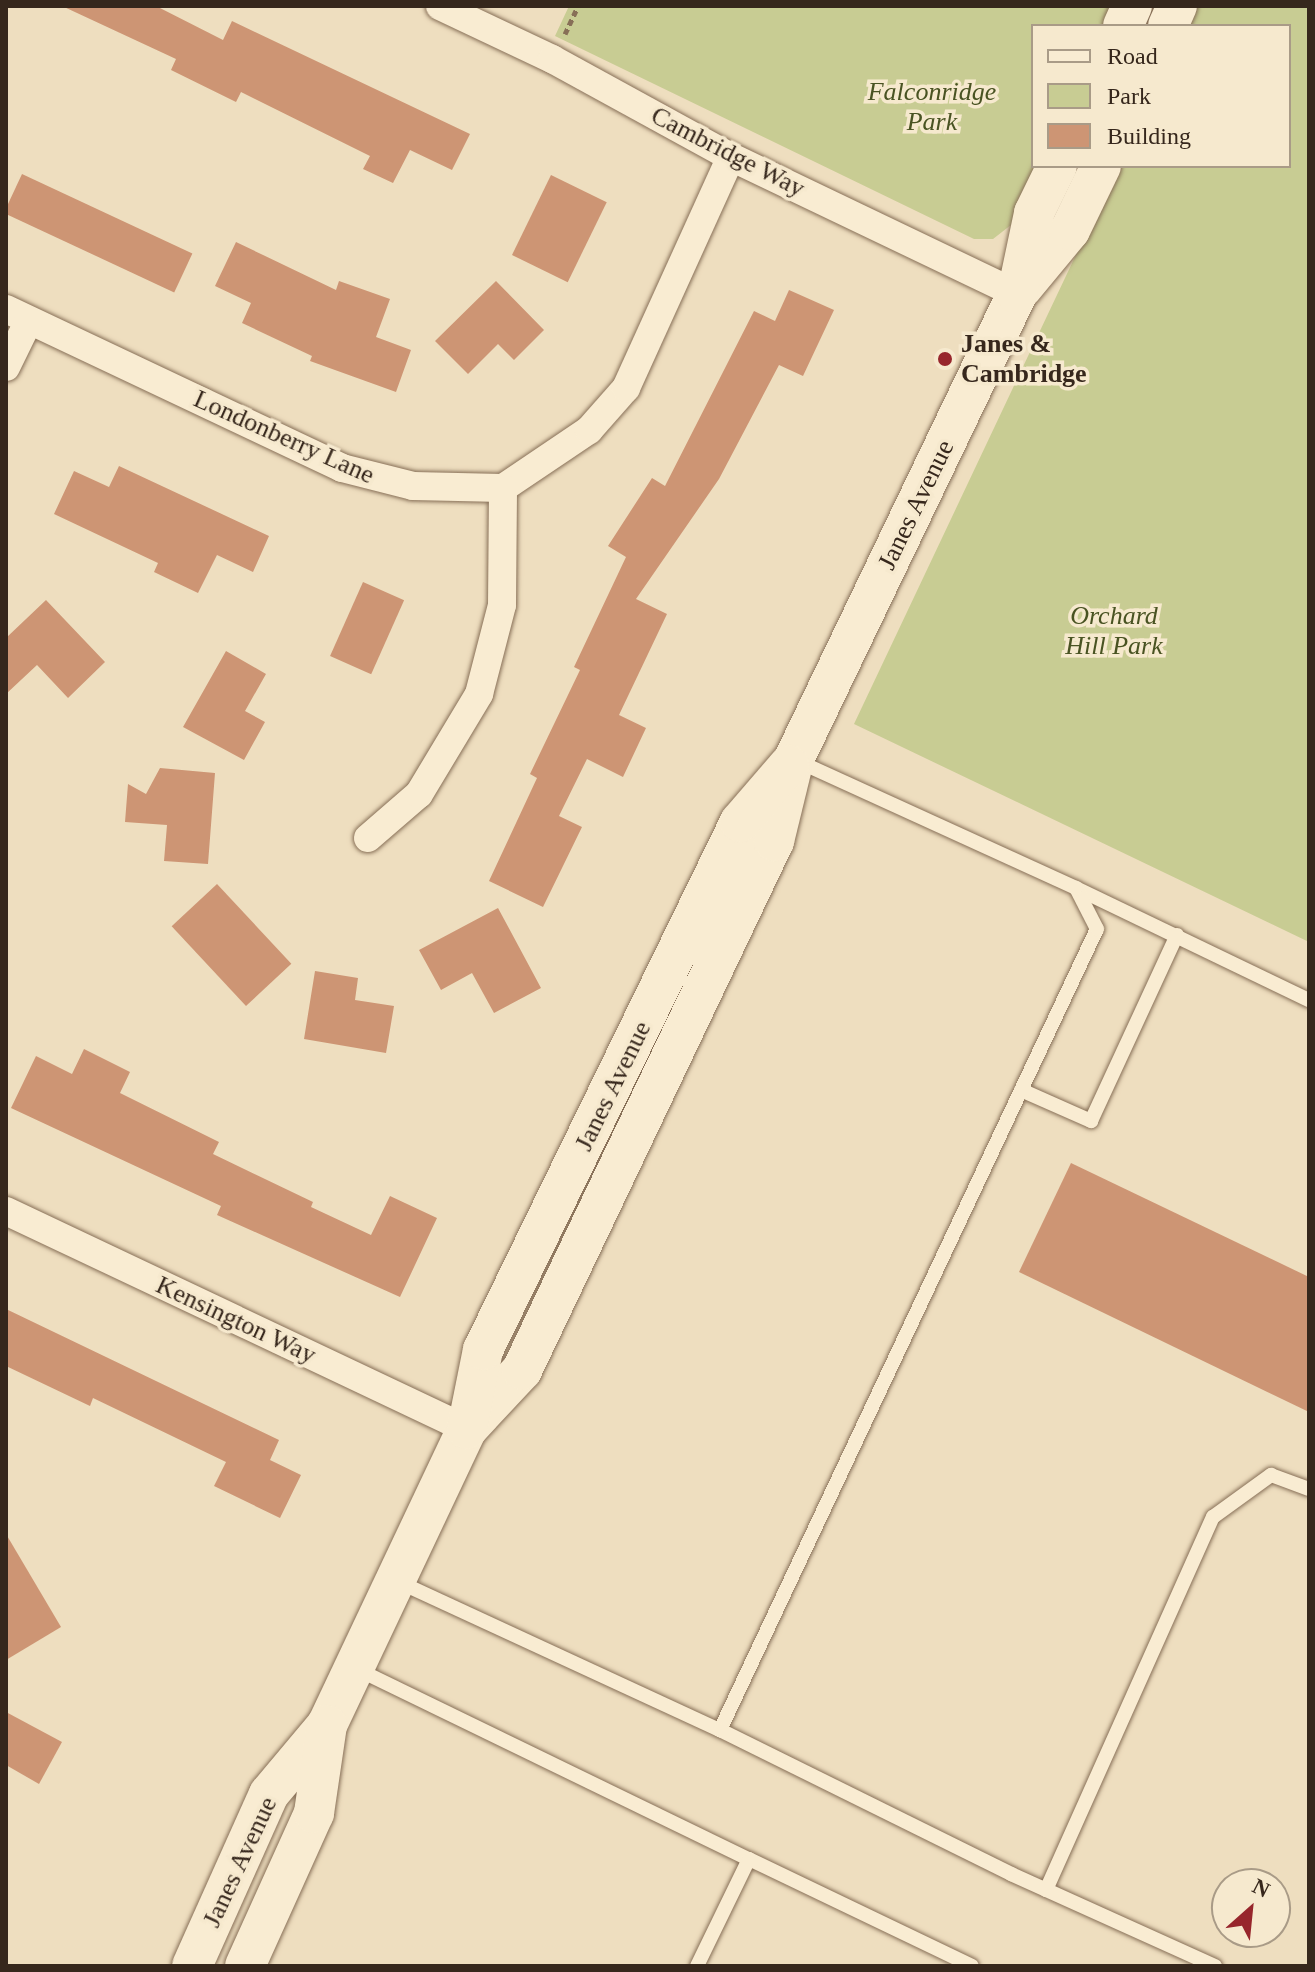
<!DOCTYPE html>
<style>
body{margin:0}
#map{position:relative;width:1315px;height:1972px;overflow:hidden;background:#eedebf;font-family:Georgia,serif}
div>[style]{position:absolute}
.green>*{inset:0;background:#c8cc93}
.building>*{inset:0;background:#cd9574;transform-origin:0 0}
.path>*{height:5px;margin-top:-2.5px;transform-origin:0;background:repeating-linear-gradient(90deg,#876f57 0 6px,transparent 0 10px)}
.roads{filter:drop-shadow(0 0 2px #876f57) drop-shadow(0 0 2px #876f57)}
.lane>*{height:14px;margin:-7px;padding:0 7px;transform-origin:7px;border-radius:7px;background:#f9ecd2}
.street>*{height:28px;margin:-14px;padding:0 14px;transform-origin:14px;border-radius:14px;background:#f9ecd2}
.secondary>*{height:40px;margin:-20px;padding:0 20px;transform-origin:20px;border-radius:20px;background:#f9ecd2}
.dots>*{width:22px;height:22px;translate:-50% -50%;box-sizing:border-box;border:4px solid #f6e9ce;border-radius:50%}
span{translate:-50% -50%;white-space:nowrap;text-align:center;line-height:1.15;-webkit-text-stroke:7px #f6e9ce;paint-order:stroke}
.park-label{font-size:26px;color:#495322;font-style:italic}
.street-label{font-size:26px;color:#36271c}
.poi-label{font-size:26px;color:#36271c;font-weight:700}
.left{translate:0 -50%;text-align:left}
.frame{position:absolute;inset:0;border:8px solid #36271c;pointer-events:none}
.legend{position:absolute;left:1031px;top:24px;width:260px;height:144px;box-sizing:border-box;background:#f6e9ce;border:2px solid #a99b87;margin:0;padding:10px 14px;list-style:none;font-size:24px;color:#36271c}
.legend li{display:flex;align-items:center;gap:16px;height:40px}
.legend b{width:40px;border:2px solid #a99b87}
.north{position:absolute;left:1211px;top:1868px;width:80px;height:80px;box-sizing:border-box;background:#f6e9ce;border:2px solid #a99b87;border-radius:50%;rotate:27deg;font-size:22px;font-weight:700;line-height:32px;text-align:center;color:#36271c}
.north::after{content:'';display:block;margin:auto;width:28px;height:36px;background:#97262c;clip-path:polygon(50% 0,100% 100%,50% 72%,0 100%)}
</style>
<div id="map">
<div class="green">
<div style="clip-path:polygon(569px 6px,1120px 6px,1110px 26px,1033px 26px,1033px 166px,1045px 166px,1020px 218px,993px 239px,974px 239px,555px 36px)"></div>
<div style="clip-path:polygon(1193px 6px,1309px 6px,1309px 942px,854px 724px,1118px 166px,1289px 166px,1289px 26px,1184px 26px)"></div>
</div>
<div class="building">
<div style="clip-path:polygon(62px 6px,156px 6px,223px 40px,232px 21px,470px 134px,452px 170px,410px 150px,393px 183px,363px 169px,370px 156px,241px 92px,236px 102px,171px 70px,176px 59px)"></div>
<div style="left:22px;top:174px;width:188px;height:43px;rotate:25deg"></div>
<div style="left:551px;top:175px;width:62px;height:89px;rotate:26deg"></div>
<div style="clip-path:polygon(236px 242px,336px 290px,339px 281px,390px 299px,376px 337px,411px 350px,396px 392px,310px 361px,312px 356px,242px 323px,251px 303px,215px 286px)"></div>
<div style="clip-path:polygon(496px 281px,544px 330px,514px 360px,498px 344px,468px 374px,435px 341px)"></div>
<div style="clip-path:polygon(789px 290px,834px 310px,803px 376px,779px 365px,719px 479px,636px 599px,667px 614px,619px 715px,646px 728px,623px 777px,587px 759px,559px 816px,582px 827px,543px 907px,489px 881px,537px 778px,530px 774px,580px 670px,574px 667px,626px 557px,608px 546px,652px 478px,665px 486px,754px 311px,775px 321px)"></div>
<div style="clip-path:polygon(119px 466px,269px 536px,253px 572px,217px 555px,198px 593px,154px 572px,158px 563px,54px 514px,74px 471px,109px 487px)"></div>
<div style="left:363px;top:582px;width:45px;height:81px;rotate:24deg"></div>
<div style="clip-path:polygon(46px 600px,105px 662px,68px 698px,37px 665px,6px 694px,6px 638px)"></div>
<div style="clip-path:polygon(226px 651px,266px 674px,245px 711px,265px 722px,244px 760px,183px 727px)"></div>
<div style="clip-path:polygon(160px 768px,215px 773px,208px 864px,164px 861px,167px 825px,125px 822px,128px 784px,146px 794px)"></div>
<div style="left:217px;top:884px;width:109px;height:62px;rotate:47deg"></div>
<div style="clip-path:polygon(498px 908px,541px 988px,494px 1013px,472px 973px,441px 990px,419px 950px)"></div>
<div style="clip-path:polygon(315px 971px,358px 978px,355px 1000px,394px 1006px,386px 1053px,304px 1039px)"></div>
<div style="clip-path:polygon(84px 1049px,130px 1072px,120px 1093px,219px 1142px,213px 1154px,313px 1202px,311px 1207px,371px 1235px,390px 1196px,437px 1218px,400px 1297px,217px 1215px,221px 1206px,11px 1108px,36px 1056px,72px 1074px)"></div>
<div style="clip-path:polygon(1071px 1163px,1309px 1277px,1309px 1412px,1019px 1272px)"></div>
<div style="clip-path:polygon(6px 1309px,279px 1440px,270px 1460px,301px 1475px,280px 1518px,214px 1486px,226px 1462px,93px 1398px,90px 1406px,6px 1366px)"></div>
<div style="clip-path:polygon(6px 1534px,61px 1627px,6px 1660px)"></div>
<div style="clip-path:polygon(6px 1712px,62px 1742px,39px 1784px,6px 1765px)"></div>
</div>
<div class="path">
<div style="left:565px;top:34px;width:31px;rotate:-65deg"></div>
</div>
<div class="roads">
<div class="lane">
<div style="left:1076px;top:888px;width:259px;rotate:25.7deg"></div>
<div style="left:1021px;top:1090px;width:77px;rotate:23.9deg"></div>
<div style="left:1091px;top:1121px;width:205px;rotate:-65.2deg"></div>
<div style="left:397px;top:1581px;width:356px;rotate:24.8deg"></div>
<div style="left:720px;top:1730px;width:885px;rotate:-64.8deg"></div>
<div style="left:1097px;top:929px;width:46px;rotate:-117.1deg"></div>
<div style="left:1076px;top:888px;width:309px;rotate:-155.5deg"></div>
<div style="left:357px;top:1669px;width:436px;rotate:25.9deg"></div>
<div style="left:720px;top:1730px;width:325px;rotate:26.3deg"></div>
<div style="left:1011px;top:1874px;width:224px;rotate:24.3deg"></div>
<div style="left:1046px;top:1890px;width:409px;rotate:-65.9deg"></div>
<div style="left:1213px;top:1517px;width:72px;rotate:-35.9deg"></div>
<div style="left:1271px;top:1475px;width:40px;rotate:20.2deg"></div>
<div style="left:697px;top:1966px;width:119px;rotate:-64.1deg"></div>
<div style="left:749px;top:1859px;width:247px;rotate:25.6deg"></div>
</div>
<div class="street">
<div style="left:440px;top:6px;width:124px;rotate:25.3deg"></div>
<div style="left:552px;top:59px;width:204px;rotate:28.7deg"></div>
<div style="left:731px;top:157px;width:317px;rotate:25.6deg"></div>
<div style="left:6px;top:309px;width:372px;rotate:25.3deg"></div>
<div style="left:342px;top:468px;width:73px;rotate:14.2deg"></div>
<div style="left:413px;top:486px;width:90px;rotate:1.3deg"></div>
<div style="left:503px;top:488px;width:104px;rotate:-34deg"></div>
<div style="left:589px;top:430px;width:56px;rotate:-48.6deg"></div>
<div style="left:626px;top:388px;width:254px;rotate:-65.6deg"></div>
<div style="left:6px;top:367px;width:52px;rotate:-63.9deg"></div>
<div style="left:368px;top:838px;width:67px;rotate:-40.8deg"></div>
<div style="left:419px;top:794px;width:117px;rotate:-59deg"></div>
<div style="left:479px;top:694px;width:92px;rotate:-75.5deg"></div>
<div style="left:502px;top:605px;width:117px;rotate:-89.5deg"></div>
<div style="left:6px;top:1211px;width:510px;rotate:25.31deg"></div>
</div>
<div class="secondary">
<div style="left:1123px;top:26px;width:22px;rotate:-66deg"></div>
<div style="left:1168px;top:26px;width:22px;rotate:-66deg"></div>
<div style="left:1022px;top:288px;width:75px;rotate:-50.4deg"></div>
<div style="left:1070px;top:230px;width:71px;rotate:-64.2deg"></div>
<div style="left:467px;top:1429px;width:81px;rotate:-47deg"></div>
<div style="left:522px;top:1370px;width:586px;rotate:-64.53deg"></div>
<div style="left:774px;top:841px;width:84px;rotate:-76.3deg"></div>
<div style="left:794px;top:759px;width:516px;rotate:-64.38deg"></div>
<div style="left:1017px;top:294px;width:83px;rotate:-78.1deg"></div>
<div style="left:1034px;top:213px;width:52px;rotate:-63.9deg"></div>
<div style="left:192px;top:1966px;width:188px;rotate:-65.9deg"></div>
<div style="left:269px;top:1794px;width:90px;rotate:-50deg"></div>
<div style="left:327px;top:1725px;width:327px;rotate:-64.7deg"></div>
<div style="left:467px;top:1429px;width:81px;rotate:-78.6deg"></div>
<div style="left:483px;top:1350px;width:587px;rotate:-64.05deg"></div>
<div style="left:740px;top:822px;width:75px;rotate:-49.3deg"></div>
<div style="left:245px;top:1966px;width:168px;rotate:-65.7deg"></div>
<div style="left:314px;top:1813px;width:89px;rotate:-81.6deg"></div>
</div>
</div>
<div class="dots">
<div style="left:945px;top:359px;background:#97262c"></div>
</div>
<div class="park-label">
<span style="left:932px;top:107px">Falconridge<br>Park</span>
<span style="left:1114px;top:631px">Orchard<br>Hill Park</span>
</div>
<div class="street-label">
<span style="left:728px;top:152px;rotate:27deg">Cambridge Way</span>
<span style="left:284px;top:437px;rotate:24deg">Londonberry Lane</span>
<span style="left:916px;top:505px;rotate:-64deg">Janes Avenue</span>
<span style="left:613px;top:1086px;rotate:-64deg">Janes Avenue</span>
<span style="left:236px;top:1320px;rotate:25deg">Kensington Way</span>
<span style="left:240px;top:1862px;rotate:-65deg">Janes Avenue</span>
</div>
<div class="poi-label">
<span class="left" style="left:961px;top:359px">Janes &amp;<br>Cambridge</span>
</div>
<div class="frame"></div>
<ul class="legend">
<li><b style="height:10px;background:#f9ecd2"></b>Road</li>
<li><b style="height:22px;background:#c8cc93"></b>Park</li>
<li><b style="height:22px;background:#cd9574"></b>Building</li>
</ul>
<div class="north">N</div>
</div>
